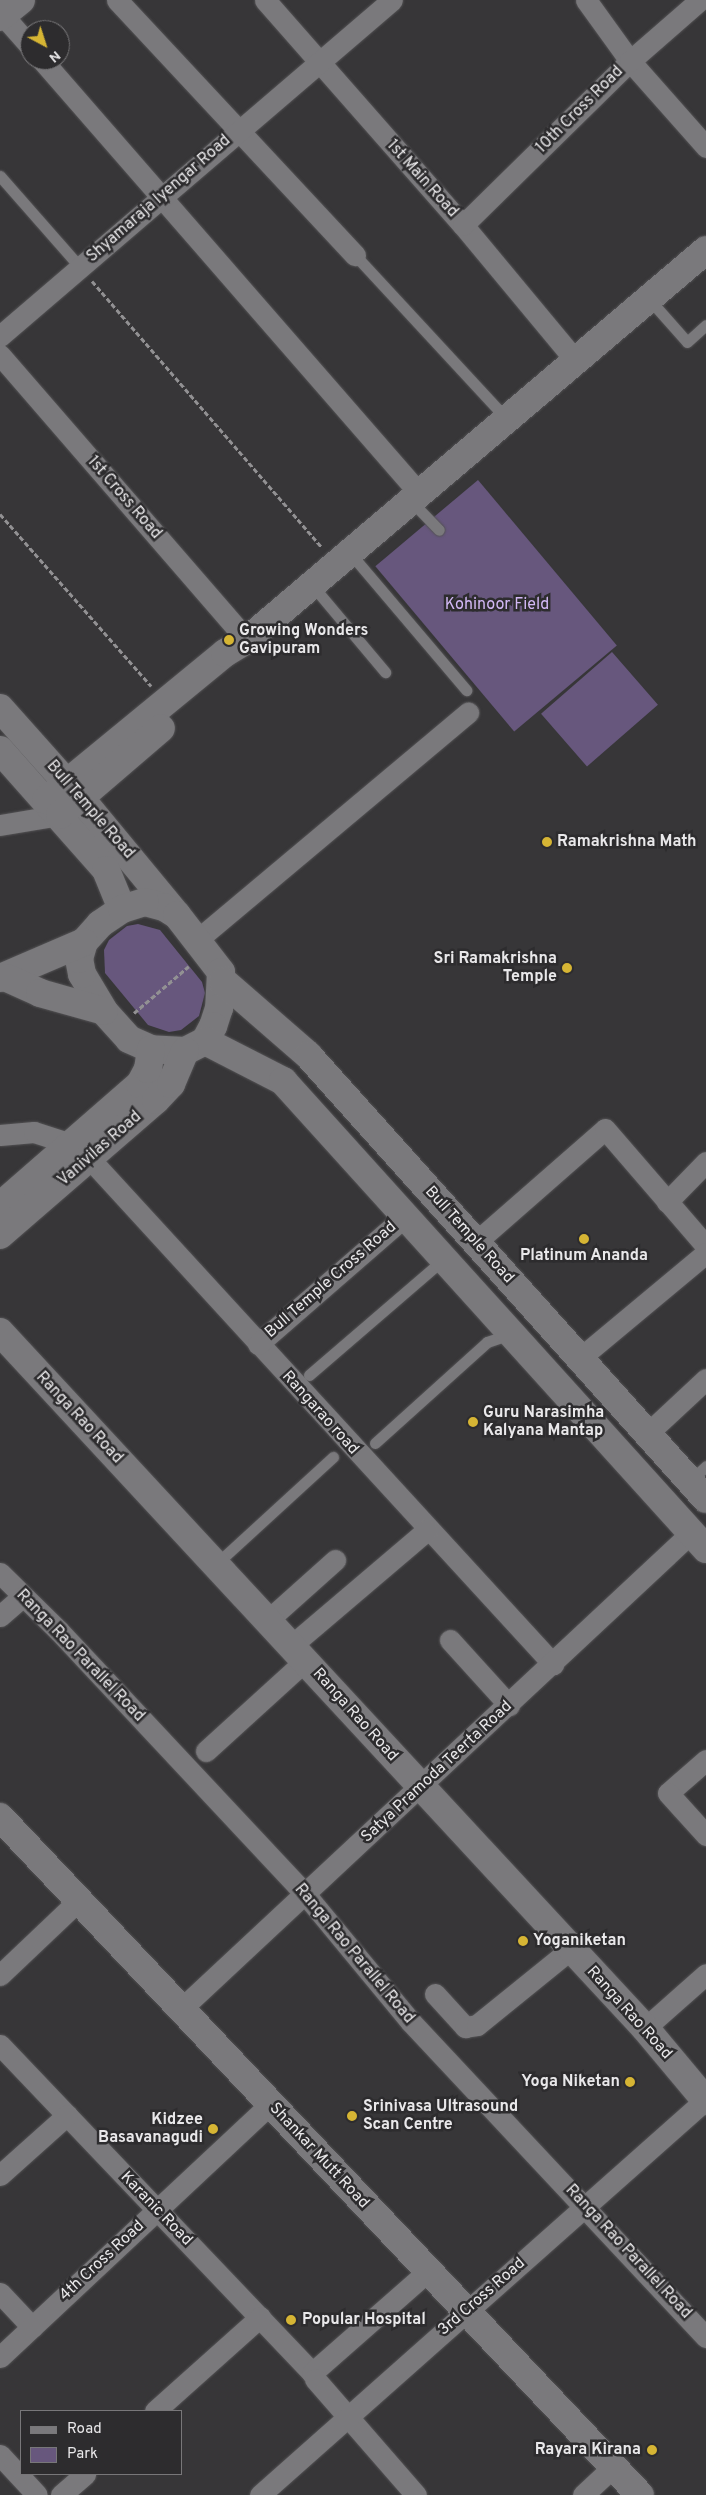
<!DOCTYPE html>
<style>
body{margin:0}
#map{position:relative;width:706px;height:2495px;overflow:hidden;background:#373638;font-family:Overpass,sans-serif}
div>[style]{position:absolute}
.green>*{inset:0;background:#67577d;transform-origin:0 0}
.path>*{height:3px;margin-top:-1.5px;transform-origin:0;background:repeating-linear-gradient(90deg,#929193 0 5px,transparent 0 7.5px)}
.roads{filter:drop-shadow(0 0 1px #535254) drop-shadow(0 0 1px #535254)}
.lane>*{height:11px;margin:-5.5px;padding:0 5.5px;transform-origin:5.5px;border-radius:5.5px;background:#7a797c}
.street>*{height:21px;margin:-10.5px;padding:0 10.5px;transform-origin:10.5px;border-radius:10.5px;background:#7a797c}
.secondary>*{height:28px;margin:-14px;padding:0 14px;transform-origin:14px;border-radius:14px;background:#7a797c}
.dots>*{width:14px;height:14px;translate:-50% -50%;box-sizing:border-box;border:2px solid #2d2c2e;border-radius:50%}
span{translate:-50% -50%;white-space:nowrap;text-align:center;line-height:1.15;-webkit-text-stroke:5px #2d2c2e;paint-order:stroke}
.street-label{font-size:16px;color:#e9e8ea}
.park-label{font-size:16px;color:#d2b8f5}
.poi-label{font-size:16px;color:#e9e8ea;font-weight:700}
.left{translate:0 -50%;text-align:left}
.right{translate:-100% -50%;text-align:right}
.legend{position:absolute;left:20px;top:2410px;width:162px;height:65px;box-sizing:border-box;background:#2d2c2e;border:1px solid #787779;margin:0;padding:6px 9px;list-style:none;font-size:15px;color:#e9e8ea}
.legend li{display:flex;align-items:center;gap:10px;height:25px}
.legend b{width:25px;border:1px solid #787779}
.north{position:absolute;left:20px;top:20px;width:50px;height:50px;box-sizing:border-box;background:#2d2c2e;border:1px solid #787779;border-radius:50%;rotate:140deg;font-size:14px;font-weight:700;line-height:20px;text-align:center;color:#e9e8ea}
.north::after{content:'';display:block;margin:auto;width:18px;height:22px;background:#d6b534;clip-path:polygon(50% 0,100% 100%,50% 72%,0 100%)}
</style>
<div id="map">
<div class="green">
<div style="left:478px;top:480px;width:216px;height:134px;rotate:50deg"></div>
<div style="left:612px;top:652px;width:70px;height:94px;rotate:49deg"></div>
<div style="clip-path:polygon(138px 924px,160px 930px,202px 982px,205px 993px,199px 1016px,181px 1030px,169px 1032px,148px 1025px,105px 973px,104px 950px,109px 940px,127px 926px)"></div>
</div>
<div class="path">
<div style="left:92px;top:281px;width:352px;rotate:49.2deg"></div>
<div style="left:0;top:514px;width:229px;rotate:48.7deg"></div>
<div style="left:134px;top:1013px;width:72px;rotate:-40.5deg"></div>
</div>
<div class="roads">
<div class="lane">
<div style="left:0;top:176px;width:121px;rotate:48.7deg"></div>
<div style="left:355px;top:255px;width:224px;rotate:47.2deg"></div>
<div style="left:649px;top:299px;width:57px;rotate:48.5deg"></div>
<div style="left:687px;top:342px;width:25px;rotate:-42deg"></div>
<div style="left:411px;top:501px;width:40px;rotate:46deg"></div>
<div style="left:350px;top:553px;width:180px;rotate:49.7deg"></div>
<div style="left:312px;top:585px;width:114px;rotate:50deg"></div>
<div style="left:309px;top:1375px;width:178px;rotate:-40.7deg"></div>
<div style="left:375px;top:1443px;width:151px;rotate:-42deg"></div>
<div style="left:487px;top:1342px;width:24px;rotate:-19deg"></div>
<div style="left:690px;top:1481px;width:22px;rotate:-43deg"></div>
<div style="left:215px;top:1565px;width:160px;rotate:-42.5deg"></div>
</div>
<div class="street">
<div style="left:117px;top:0;width:349px;rotate:47deg"></div>
<div style="left:265px;top:0;width:300px;rotate:48.7deg"></div>
<div style="left:463px;top:225px;width:177px;rotate:50.3deg"></div>
<div style="left:586px;top:0;width:75px;rotate:54.2deg"></div>
<div style="left:630px;top:61px;width:115px;rotate:48.5deg"></div>
<div style="left:0;top:12px;width:45px;rotate:48.6deg"></div>
<div style="left:42px;top:60px;width:576px;rotate:48.95deg"></div>
<div style="left:463px;top:225px;width:234px;rotate:-44.5deg"></div>
<div style="left:630px;top:61px;width:93px;rotate:-41.1deg"></div>
<div style="left:0;top:336px;width:516px;rotate:-40.6deg"></div>
<div style="left:0;top:355px;width:377px;rotate:49.1deg"></div>
<div style="left:0;top:825px;width:61px;rotate:-9.5deg"></div>
<div style="left:197px;top:940px;width:354px;rotate:-40deg"></div>
<div style="left:0;top:1135px;width:34px;rotate:-5deg"></div>
<div style="left:34px;top:1132px;width:39px;rotate:18deg"></div>
<div style="left:89px;top:1158px;width:687px;rotate:47.48deg"></div>
<div style="left:667px;top:1202px;width:56px;rotate:-45.7deg"></div>
<div style="left:476px;top:1242px;width:171px;rotate:-41.2deg"></div>
<div style="left:605px;top:1129px;width:155px;rotate:49.2deg"></div>
<div style="left:258px;top:1344px;width:195px;rotate:-41deg"></div>
<div style="left:580px;top:1358px;width:164px;rotate:-39.8deg"></div>
<div style="left:648px;top:1433px;width:79px;rotate:-43deg"></div>
<div style="left:0;top:1573px;width:83px;rotate:44.5deg"></div>
<div style="left:59px;top:1631px;width:360px;rotate:46.9deg"></div>
<div style="left:305px;top:1894px;width:165px;rotate:50.4deg"></div>
<div style="left:410px;top:2021px;width:433px;rotate:46.9deg"></div>
<div style="left:0;top:1616px;width:29px;rotate:-41deg"></div>
<div style="left:268px;top:1620px;width:90px;rotate:-41.8deg"></div>
<div style="left:450px;top:1640px;width:88px;rotate:47.8deg"></div>
<div style="left:292px;top:1645px;width:177px;rotate:-40.4deg"></div>
<div style="left:206px;top:1751px;width:135px;rotate:-42.3deg"></div>
<div style="left:706px;top:1760px;width:50px;rotate:139deg"></div>
<div style="left:668px;top:1793px;width:57px;rotate:47.9deg"></div>
<div style="left:0;top:1975px;width:108px;rotate:-43.5deg"></div>
<div style="left:435px;top:1994px;width:45px;rotate:47.7deg"></div>
<div style="left:465px;top:2027px;width:12px;rotate:-9deg"></div>
<div style="left:477px;top:2025px;width:121px;rotate:-39deg"></div>
<div style="left:181px;top:2009px;width:698px;rotate:-43.03deg"></div>
<div style="left:645px;top:2028px;width:81px;rotate:-41.5deg"></div>
<div style="left:0;top:2045px;width:453px;rotate:46.4deg"></div>
<div style="left:312px;top:2373px;width:154px;rotate:-41.3deg"></div>
<div style="left:0;top:2175px;width:90px;rotate:-41.8deg"></div>
<div style="left:0;top:2293px;width:47px;rotate:46.7deg"></div>
<div style="left:0;top:2357px;width:370px;rotate:-43.1deg"></div>
<div style="left:315px;top:2379px;width:154px;rotate:49deg"></div>
<div style="left:155px;top:2411px;width:141px;rotate:-41.8deg"></div>
<div style="left:0;top:2455px;width:54px;rotate:47.2deg"></div>
<div style="left:61px;top:2495px;width:32px;rotate:-41deg"></div>
<div style="left:260px;top:2495px;width:595px;rotate:-41.59deg"></div>
<div style="left:583px;top:2495px;width:41px;rotate:-43deg"></div>
</div>
<div class="secondary">
<div style="left:0;top:17px;width:27px;rotate:-39deg"></div>
<div style="left:0;top:708px;width:122px;rotate:48.3deg"></div>
<div style="left:81px;top:799px;width:149px;rotate:50.4deg"></div>
<div style="left:0;top:750px;width:160px;rotate:48.5deg"></div>
<div style="left:106px;top:870px;width:42px;rotate:67.7deg"></div>
<div style="left:46px;top:800px;width:232px;rotate:-39.4deg"></div>
<div style="left:225px;top:653px;width:26px;rotate:-31deg"></div>
<div style="left:247px;top:640px;width:602px;rotate:-40.35deg"></div>
<div style="left:60px;top:815px;width:133px;rotate:-40.7deg"></div>
<div style="left:145px;top:902px;width:20px;rotate:15deg"></div>
<div style="left:164px;top:907px;width:15px;rotate:32deg"></div>
<div style="left:177px;top:915px;width:72px;rotate:52.3deg"></div>
<div style="left:221px;top:972px;width:36px;rotate:93deg"></div>
<div style="left:219px;top:1008px;width:19px;rotate:108deg"></div>
<div style="left:213px;top:1026px;width:17px;rotate:118deg"></div>
<div style="left:205px;top:1041px;width:22px;rotate:153deg"></div>
<div style="left:185px;top:1051px;width:34px;rotate:-177deg"></div>
<div style="left:151px;top:1049px;width:24px;rotate:-156deg"></div>
<div style="left:129px;top:1039px;width:38px;rotate:-132deg"></div>
<div style="left:104px;top:1011px;width:43px;rotate:-120.7deg"></div>
<div style="left:82px;top:974px;width:15px;rotate:-101deg"></div>
<div style="left:79px;top:959px;width:18px;rotate:-74deg"></div>
<div style="left:84px;top:942px;width:24px;rotate:-48deg"></div>
<div style="left:100px;top:924px;width:27px;rotate:-34deg"></div>
<div style="left:122px;top:909px;width:24px;rotate:-17deg"></div>
<div style="left:0;top:978px;width:91px;rotate:-23.2deg"></div>
<div style="left:7px;top:978px;width:36px;rotate:24deg"></div>
<div style="left:40px;top:993px;width:66px;rotate:15.7deg"></div>
<div style="left:223px;top:981px;width:113px;rotate:41deg"></div>
<div style="left:308px;top:1055px;width:596px;rotate:48.13deg"></div>
<div style="left:205px;top:1041px;width:88px;rotate:27.1deg"></div>
<div style="left:283px;top:1081px;width:631px;rotate:47.89deg"></div>
<div style="left:0;top:1206px;width:186px;rotate:-41.1deg"></div>
<div style="left:140px;top:1084px;width:17px;rotate:-62deg"></div>
<div style="left:148px;top:1069px;width:20px;rotate:-81deg"></div>
<div style="left:0;top:1235px;width:206px;rotate:-40.9deg"></div>
<div style="left:156px;top:1100px;width:22px;rotate:-47deg"></div>
<div style="left:171px;top:1084px;width:36px;rotate:-67deg"></div>
<div style="left:0;top:1332px;width:949px;rotate:47.18deg"></div>
<div style="left:645px;top:2028px;width:95px;rotate:50.1deg"></div>
<div style="left:0;top:1817px;width:932px;rotate:46.65deg"></div>
</div>
</div>
<div class="dots">
<div style="left:229px;top:640px;background:#d6b534"></div>
<div style="left:547px;top:842px;background:#d6b534"></div>
<div style="left:567px;top:968px;background:#d6b534"></div>
<div style="left:584px;top:1239px;background:#d6b534"></div>
<div style="left:473px;top:1422px;background:#d6b534"></div>
<div style="left:523px;top:1941px;background:#d6b534"></div>
<div style="left:630px;top:2082px;background:#d6b534"></div>
<div style="left:352px;top:2116px;background:#d6b534"></div>
<div style="left:213px;top:2129px;background:#d6b534"></div>
<div style="left:291px;top:2320px;background:#d6b534"></div>
<div style="left:652px;top:2450px;background:#d6b534"></div>
</div>
<div class="street-label">
<span style="left:580px;top:110px;rotate:-45deg">10th Cross Road</span>
<span style="left:422px;top:179px;rotate:48deg">1st Main Road</span>
<span style="left:159px;top:199px;rotate:-41deg">Shyamaraja Iyengar Road</span>
<span style="left:124px;top:498px;rotate:49deg">1st Cross Road</span>
<span style="left:90px;top:810px;rotate:49deg">Bull Temple Road</span>
<span style="left:100px;top:1149px;rotate:-41deg">Vanivilas Road</span>
<span style="left:469px;top:1235px;rotate:48deg">Bull Temple Road</span>
<span style="left:331px;top:1280px;rotate:-41deg">Bull Temple Cross Road</span>
<span style="left:320px;top:1413px;rotate:48deg">Rangarao road</span>
<span style="left:79px;top:1418px;rotate:47deg">Ranga Rao Road</span>
<span style="left:80px;top:1656px;rotate:46deg">Ranga Rao Parallel Road</span>
<span style="left:355px;top:1715px;rotate:48deg">Ranga Rao Road</span>
<span style="left:437px;top:1772px;rotate:-43deg">Satya Pramoda Teerta Road</span>
<span style="left:354px;top:1954px;rotate:50deg">Ranga Rao Parallel Road</span>
<span style="left:629px;top:2013px;rotate:48deg">Ranga Rao Road</span>
<span style="left:319px;top:2156px;rotate:47deg">Shankar Mutt Road</span>
<span style="left:156px;top:2209px;rotate:46deg">Karanic Road</span>
<span style="left:628px;top:2252px;rotate:47deg">Ranga Rao Parallel Road</span>
<span style="left:102px;top:2261px;rotate:-43deg">4th Cross Road</span>
<span style="left:482px;top:2297px;rotate:-41deg">3rd Cross Road</span>
</div>
<div class="park-label">
<span style="left:497px;top:605px">Kohinoor Field</span>
</div>
<div class="poi-label">
<span class="left" style="left:239px;top:640px">Growing Wonders<br>Gavipuram</span>
<span class="left" style="left:557px;top:842px">Ramakrishna Math</span>
<span class="right" style="left:557px;top:968px">Sri Ramakrishna<br>Temple</span>
<span style="left:584px;top:1256px">Platinum Ananda</span>
<span class="left" style="left:483px;top:1422px">Guru Narasimha<br>Kalyana Mantap</span>
<span class="left" style="left:533px;top:1941px">Yoganiketan</span>
<span class="right" style="left:620px;top:2082px">Yoga Niketan</span>
<span class="left" style="left:363px;top:2116px">Srinivasa Ultrasound<br>Scan Centre</span>
<span class="right" style="left:203px;top:2129px">Kidzee<br>Basavanagudi</span>
<span class="left" style="left:302px;top:2320px">Popular Hospital</span>
<span class="right" style="left:641px;top:2450px">Rayara Kirana</span>
</div>
<ul class="legend">
<li><b style="height:6px;background:#7a797c"></b>Road</li>
<li><b style="height:14px;background:#67577d"></b>Park</li>
</ul>
<div class="north">N</div>
</div>
